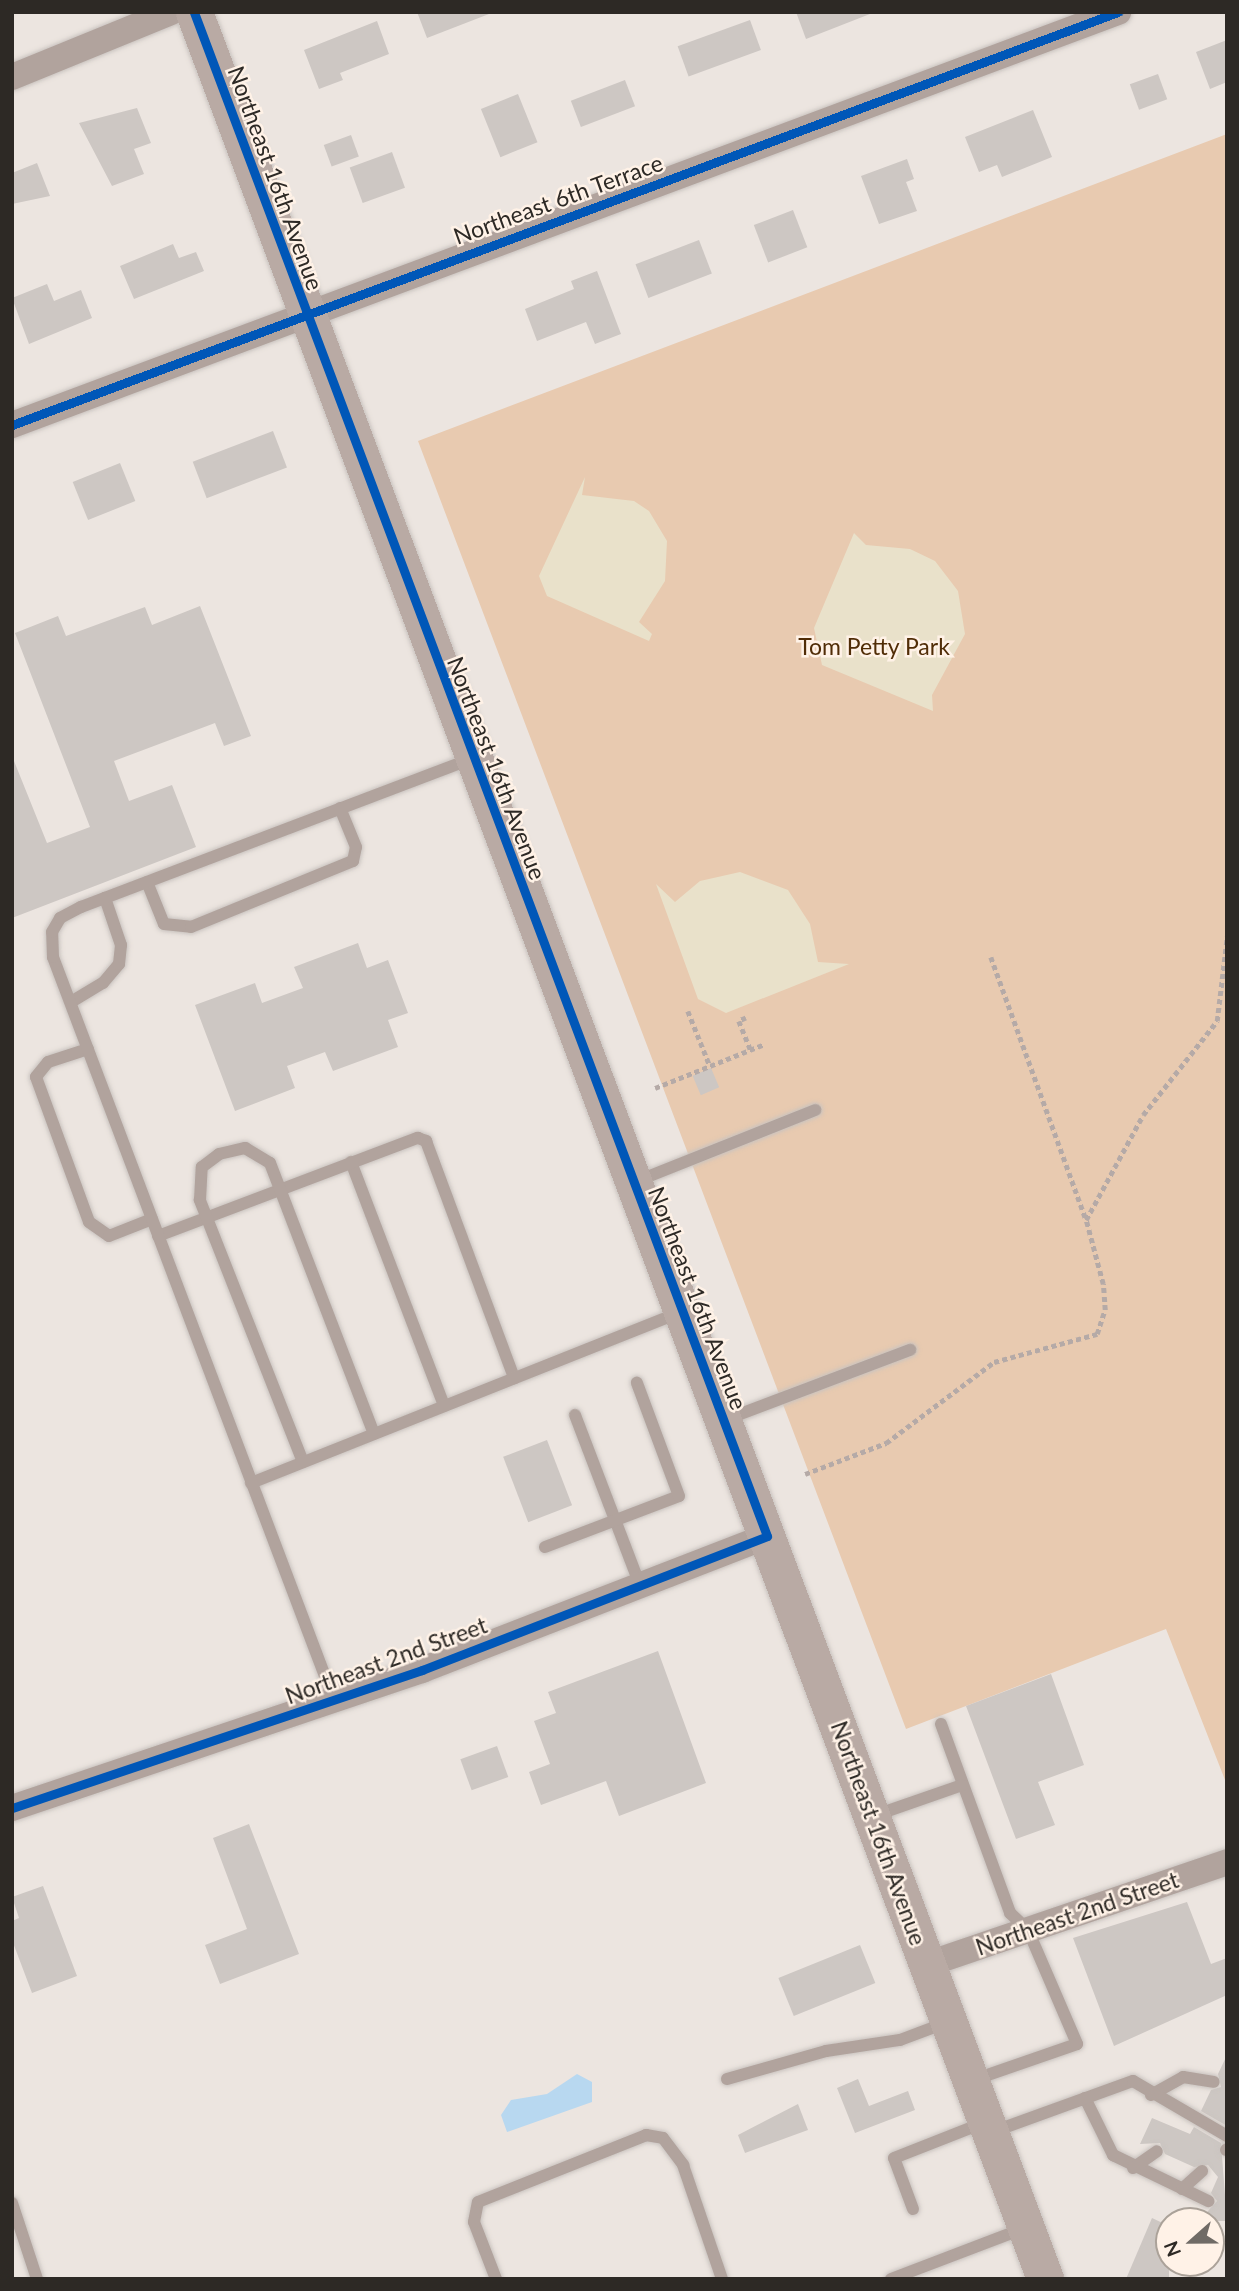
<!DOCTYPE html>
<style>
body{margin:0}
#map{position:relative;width:1239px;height:2291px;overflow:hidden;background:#ece5e0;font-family:Lato,sans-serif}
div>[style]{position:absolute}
.green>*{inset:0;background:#e8cab0}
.sand>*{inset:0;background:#e9e1ca}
.water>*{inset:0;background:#b8d8f0}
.building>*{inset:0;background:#cdc7c3;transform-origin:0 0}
.path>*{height:4.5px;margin-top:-2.25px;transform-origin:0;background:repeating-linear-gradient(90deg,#b5aaa7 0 5px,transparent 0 8.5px)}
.roads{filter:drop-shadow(0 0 2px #c9c3bf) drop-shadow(0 0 2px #c9c3bf)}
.lane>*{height:12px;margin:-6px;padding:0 6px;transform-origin:6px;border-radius:6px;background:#b1a39d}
.street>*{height:26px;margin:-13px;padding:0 13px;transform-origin:13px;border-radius:13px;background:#b1a39d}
.secondary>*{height:37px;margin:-18.5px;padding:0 18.5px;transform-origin:18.5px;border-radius:18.5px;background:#b9aaa4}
.cycleway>*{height:9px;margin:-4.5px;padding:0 4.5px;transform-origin:4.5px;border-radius:4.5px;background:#0057b8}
span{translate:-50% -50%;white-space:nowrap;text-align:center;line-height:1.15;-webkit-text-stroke:5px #fff2e7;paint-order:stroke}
.street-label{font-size:23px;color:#2d2925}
.park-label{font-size:23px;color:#512d07}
.frame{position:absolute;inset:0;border:14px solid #2d2925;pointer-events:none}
.north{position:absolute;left:1155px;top:2207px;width:70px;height:70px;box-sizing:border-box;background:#fff2e7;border:2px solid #aba299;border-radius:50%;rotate:249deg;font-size:19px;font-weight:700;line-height:28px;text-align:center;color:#2d2925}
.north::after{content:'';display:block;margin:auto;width:24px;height:32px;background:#706b66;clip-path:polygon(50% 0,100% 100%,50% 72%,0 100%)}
</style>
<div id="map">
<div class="green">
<div style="clip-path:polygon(1227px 134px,1227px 1785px,1166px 1629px,906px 1729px,418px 441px)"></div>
</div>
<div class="sand">
<div style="clip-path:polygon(585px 477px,582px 495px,634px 501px,649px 511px,667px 541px,665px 581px,639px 622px,652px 634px,649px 641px,547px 596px,539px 576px)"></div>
<div style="clip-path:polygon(854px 533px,866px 545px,910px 549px,935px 561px,958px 591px,965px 634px,932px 695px,933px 711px,822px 665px,814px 628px)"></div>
<div style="clip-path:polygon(740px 872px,788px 890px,810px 924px,818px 962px,849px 964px,726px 1013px,698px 999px,656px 884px,675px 902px,700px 881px)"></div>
</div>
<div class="water">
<div style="clip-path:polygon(577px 2074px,592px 2082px,592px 2102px,507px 2132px,501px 2115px,511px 2100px,547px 2094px)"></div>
</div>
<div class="building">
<div style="clip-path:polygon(417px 12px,489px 12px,489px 14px,427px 38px)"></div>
<div style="clip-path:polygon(796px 12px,869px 12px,870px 14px,806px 39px)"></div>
<div style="left:750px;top:20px;width:32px;height:77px;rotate:70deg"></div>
<div style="clip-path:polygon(377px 21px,389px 54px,340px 73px,343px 80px,319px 89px,304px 50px)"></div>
<div style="clip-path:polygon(1227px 40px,1227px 82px,1210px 89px,1196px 52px)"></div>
<div style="left:1158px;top:74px;width:27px;height:30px;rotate:70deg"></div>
<div style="left:625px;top:80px;width:28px;height:58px;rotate:69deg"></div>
<div style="left:518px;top:94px;width:52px;height:40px;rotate:68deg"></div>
<div style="clip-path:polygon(137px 108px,151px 143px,134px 149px,144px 174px,112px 186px,79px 123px)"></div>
<div style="clip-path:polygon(1033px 110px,1052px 157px,1002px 177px,997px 165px,979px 172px,965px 137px)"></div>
<div style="left:351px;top:135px;width:23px;height:29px;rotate:70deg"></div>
<div style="left:392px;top:152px;width:38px;height:45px;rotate:70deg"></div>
<div style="clip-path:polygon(907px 159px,914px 179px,906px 182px,917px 211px,879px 224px,861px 176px)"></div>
<div style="clip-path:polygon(37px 163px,50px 196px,12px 204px,12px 173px)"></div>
<div style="left:793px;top:210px;width:40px;height:42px;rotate:69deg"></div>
<div style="left:699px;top:240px;width:36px;height:68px;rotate:69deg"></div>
<div style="clip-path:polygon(173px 244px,179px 258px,196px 252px,204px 271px,134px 299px,120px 266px)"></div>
<div style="clip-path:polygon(597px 271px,621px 334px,595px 344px,586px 322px,537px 341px,525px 309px,574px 289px,571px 281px)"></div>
<div style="clip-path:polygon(47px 284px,54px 301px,81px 290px,92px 318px,29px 344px,12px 298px)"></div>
<div style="left:273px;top:431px;width:39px;height:86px;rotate:69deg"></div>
<div style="left:120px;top:463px;width:41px;height:51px;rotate:68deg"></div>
<div style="clip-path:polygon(200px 606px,251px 736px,224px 746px,215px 723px,114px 761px,129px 801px,172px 785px,196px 847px,12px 918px,12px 756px,47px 843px,90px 827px,15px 633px,58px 616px,66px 636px,145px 607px,152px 625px)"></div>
<div style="clip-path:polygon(358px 943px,367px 968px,388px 960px,408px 1013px,388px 1020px,398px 1047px,333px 1071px,325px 1052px,287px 1066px,295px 1088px,235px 1111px,195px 1005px,255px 983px,262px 1003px,303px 988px,294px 967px)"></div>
<div style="left:711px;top:1068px;width:21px;height:20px;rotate:67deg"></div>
<div style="left:547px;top:1440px;width:70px;height:47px;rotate:69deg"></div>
<div style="clip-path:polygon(658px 1651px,706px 1783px,619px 1816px,606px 1781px,541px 1805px,529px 1772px,550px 1764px,534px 1721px,556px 1713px,548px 1692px)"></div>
<div style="clip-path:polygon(1051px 1674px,1084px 1765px,1038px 1782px,1055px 1825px,1016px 1839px,966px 1706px)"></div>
<div style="left:497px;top:1746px;width:33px;height:39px;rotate:70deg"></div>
<div style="clip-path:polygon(249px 1824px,299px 1954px,220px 1984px,205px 1945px,247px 1929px,213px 1838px)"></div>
<div style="clip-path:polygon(43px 1886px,77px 1976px,32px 1993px,12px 1940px,12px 1921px,19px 1918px,12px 1897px)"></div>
<div style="clip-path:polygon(1187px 1902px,1211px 1964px,1227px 1958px,1227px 1995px,1114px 2046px,1073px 1938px)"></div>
<div style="left:860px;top:1945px;width:41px;height:88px;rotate:68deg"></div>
<div style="clip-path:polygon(1227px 2055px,1227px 2126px,1201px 2111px,1211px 2090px,1221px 2087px,1218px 2074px)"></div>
<div style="clip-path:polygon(858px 2079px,869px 2106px,908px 2091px,915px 2110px,855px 2133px,837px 2088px)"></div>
<div style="clip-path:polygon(798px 2104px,808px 2130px,745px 2153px,738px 2135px)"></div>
<div style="clip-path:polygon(1152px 2118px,1190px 2134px,1194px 2127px,1221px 2143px,1227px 2221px,1199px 2221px,1217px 2201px,1211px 2193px,1218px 2177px,1208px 2165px,1194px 2167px,1165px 2154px,1160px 2143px,1140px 2144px)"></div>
<div style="clip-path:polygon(1152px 2218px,1169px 2226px,1169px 2279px,1126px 2279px)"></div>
</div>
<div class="path">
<div style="left:991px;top:957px;width:279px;rotate:70.1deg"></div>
<div style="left:688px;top:1011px;width:59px;rotate:68.2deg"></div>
<div style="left:746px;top:1018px;width:8px;rotate:157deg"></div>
<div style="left:739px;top:1021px;width:31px;rotate:68deg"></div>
<div style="left:655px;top:1088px;width:118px;rotate:-21.8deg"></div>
<div style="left:805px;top:1474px;width:87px;rotate:-20.9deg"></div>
<div style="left:886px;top:1443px;width:135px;rotate:-36.9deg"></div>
<div style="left:994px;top:1362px;width:107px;rotate:-15.2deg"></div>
<div style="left:1097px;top:1334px;width:25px;rotate:-72deg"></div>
<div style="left:1105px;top:1310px;width:26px;rotate:-94deg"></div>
<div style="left:1103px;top:1284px;width:66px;rotate:-104.9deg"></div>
<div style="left:1086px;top:1220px;width:119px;rotate:-61.5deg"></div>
<div style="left:1143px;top:1115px;width:120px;rotate:-51.8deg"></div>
<div style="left:1217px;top:1021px;width:85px;rotate:-83.2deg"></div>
</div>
<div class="roads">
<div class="lane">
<div style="left:147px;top:882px;width:45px;rotate:68deg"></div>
<div style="left:164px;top:924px;width:27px;rotate:6deg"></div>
<div style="left:191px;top:927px;width:175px;rotate:-22.2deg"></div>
<div style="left:353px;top:861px;width:14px;rotate:-78deg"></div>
<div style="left:356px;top:847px;width:42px;rotate:-112.3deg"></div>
<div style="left:71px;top:1002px;width:37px;rotate:-31deg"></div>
<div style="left:103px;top:983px;width:25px;rotate:-50deg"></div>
<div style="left:119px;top:964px;width:19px;rotate:-84deg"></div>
<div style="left:121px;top:945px;width:50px;rotate:-108.8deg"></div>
<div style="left:88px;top:1049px;width:42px;rotate:162deg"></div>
<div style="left:48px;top:1062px;width:19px;rotate:129deg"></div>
<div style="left:36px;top:1077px;width:154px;rotate:69.9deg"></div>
<div style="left:89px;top:1222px;width:24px;rotate:35deg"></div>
<div style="left:109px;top:1236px;width:46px;rotate:-21.6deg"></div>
<div style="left:351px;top:1162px;width:261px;rotate:69.1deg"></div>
<div style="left:637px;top:1181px;width:192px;rotate:-21.7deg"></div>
<div style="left:158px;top:1236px;width:278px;rotate:-20.7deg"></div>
<div style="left:418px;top:1138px;width:9px;rotate:21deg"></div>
<div style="left:426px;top:1141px;width:253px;rotate:69.6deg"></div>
<div style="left:575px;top:1415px;width:182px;rotate:69.1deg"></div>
<div style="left:727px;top:1419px;width:196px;rotate:-20.7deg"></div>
<div style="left:303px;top:1462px;width:282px;rotate:-111.5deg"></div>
<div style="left:200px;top:1200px;width:33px;rotate:-87deg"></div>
<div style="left:202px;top:1167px;width:21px;rotate:-37deg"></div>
<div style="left:219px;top:1154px;width:27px;rotate:-13deg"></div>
<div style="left:245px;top:1148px;width:29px;rotate:31deg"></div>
<div style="left:270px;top:1163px;width:290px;rotate:69deg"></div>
<div style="left:251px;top:1483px;width:461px;rotate:-21.7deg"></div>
<div style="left:545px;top:1547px;width:143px;rotate:-20.8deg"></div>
<div style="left:679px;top:1496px;width:121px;rotate:-110.4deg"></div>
<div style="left:334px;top:1700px;width:794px;rotate:-110.72deg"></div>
<div style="left:53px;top:957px;width:25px;rotate:-92deg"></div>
<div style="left:52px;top:932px;width:16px;rotate:-60deg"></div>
<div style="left:60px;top:918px;width:24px;rotate:-28deg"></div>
<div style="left:81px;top:907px;width:419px;rotate:-20.8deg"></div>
<div style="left:941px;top:1724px;width:201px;rotate:69.9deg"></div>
<div style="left:1010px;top:1913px;width:25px;rotate:43deg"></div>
<div style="left:1028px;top:1930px;width:124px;rotate:66.7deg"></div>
<div style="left:1077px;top:2044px;width:110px;rotate:160.9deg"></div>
<div style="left:876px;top:1815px;width:91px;rotate:-19.2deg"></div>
<div style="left:727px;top:2079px;width:103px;rotate:-15.8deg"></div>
<div style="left:826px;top:2051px;width:75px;rotate:-8.5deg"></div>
<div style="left:900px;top:2040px;width:48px;rotate:-20.7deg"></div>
<div style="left:1151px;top:2095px;width:37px;rotate:-29deg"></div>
<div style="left:1183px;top:2077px;width:31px;rotate:9deg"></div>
<div style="left:1085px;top:2098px;width:64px;rotate:63.8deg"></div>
<div style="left:1113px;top:2155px;width:106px;rotate:25.8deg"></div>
<div style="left:992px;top:2132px;width:150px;rotate:-19.9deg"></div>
<div style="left:1133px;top:2081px;width:109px;rotate:30.3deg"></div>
<div style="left:1226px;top:2150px;width:1px;rotate:-45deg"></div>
<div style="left:1133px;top:2168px;width:29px;rotate:-35deg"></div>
<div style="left:1182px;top:2189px;width:27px;rotate:-42deg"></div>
<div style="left:12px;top:2203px;width:80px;rotate:71.8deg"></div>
<div style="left:913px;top:2209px;width:54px;rotate:-110.4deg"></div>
<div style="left:894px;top:2158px;width:96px;rotate:-21.5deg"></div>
<div style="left:496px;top:2279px;width:61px;rotate:-111.1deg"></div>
<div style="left:474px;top:2222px;width:20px;rotate:-79deg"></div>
<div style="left:478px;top:2202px;width:181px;rotate:-21.7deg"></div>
<div style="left:646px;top:2135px;width:17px;rotate:10deg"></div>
<div style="left:663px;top:2138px;width:34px;rotate:53deg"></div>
<div style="left:683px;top:2165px;width:120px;rotate:71.1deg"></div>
<div style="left:891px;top:2279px;width:140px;rotate:-20.9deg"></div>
</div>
<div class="street">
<div style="left:12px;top:77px;width:172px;rotate:-22.2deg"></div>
<div style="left:12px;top:425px;width:1181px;rotate:-20.48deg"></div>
<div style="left:12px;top:1808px;width:433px;rotate:-18.6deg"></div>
<div style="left:422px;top:1670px;width:370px;rotate:-21.2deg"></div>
<div style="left:928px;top:1964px;width:316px;rotate:-18.8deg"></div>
</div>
<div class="secondary">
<div style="left:194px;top:12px;width:2421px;rotate:69.42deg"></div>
</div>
</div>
<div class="cycleway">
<div style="left:12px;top:425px;width:1181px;rotate:-20.48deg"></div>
<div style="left:12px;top:1808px;width:433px;rotate:-18.6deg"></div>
<div style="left:422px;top:1670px;width:370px;rotate:-21.2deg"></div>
<div style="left:767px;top:1536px;width:1628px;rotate:-110.61deg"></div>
</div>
<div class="street-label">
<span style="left:276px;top:178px;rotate:70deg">Northeast 16th Avenue</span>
<span style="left:558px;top:199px;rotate:-20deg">Northeast 6th Terrace</span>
<span style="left:497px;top:768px;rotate:69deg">Northeast 16th Avenue</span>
<span style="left:698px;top:1298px;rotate:69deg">Northeast 16th Avenue</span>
<span style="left:386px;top:1660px;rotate:-20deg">Northeast 2nd Street</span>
<span style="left:879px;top:1833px;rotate:70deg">Northeast 16th Avenue</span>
<span style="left:1077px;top:1913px;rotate:-19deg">Northeast 2nd Street</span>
</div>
<div class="park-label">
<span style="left:874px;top:646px">Tom Petty Park</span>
</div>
<div class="frame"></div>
<div class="north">N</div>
</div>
